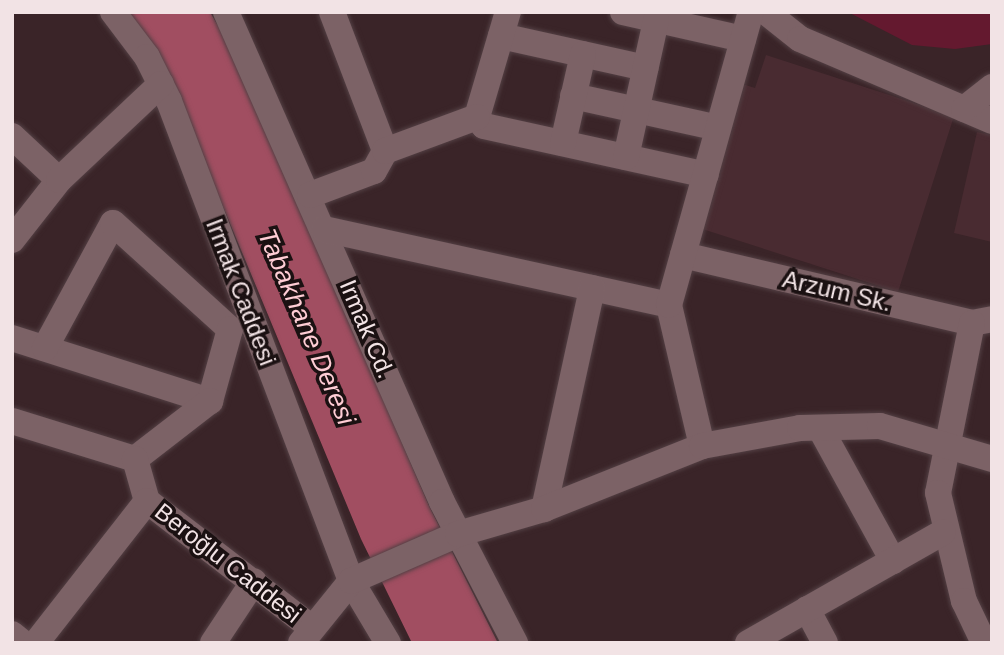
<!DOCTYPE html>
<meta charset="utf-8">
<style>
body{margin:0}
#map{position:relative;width:1004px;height:655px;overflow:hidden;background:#3a2428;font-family:Arial,sans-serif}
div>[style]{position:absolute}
.built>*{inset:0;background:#492b31}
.green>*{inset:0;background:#64192f}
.water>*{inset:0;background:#a14e61}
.roads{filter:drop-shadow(0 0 2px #534044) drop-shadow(0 0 2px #534044)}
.minor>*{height:26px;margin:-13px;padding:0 13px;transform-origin:13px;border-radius:13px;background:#7c6266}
span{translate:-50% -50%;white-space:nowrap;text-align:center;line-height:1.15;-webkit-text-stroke:7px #1b1112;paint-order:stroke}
.street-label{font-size:24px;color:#f2e3e5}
.water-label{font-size:26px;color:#ffcdd5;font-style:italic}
.frame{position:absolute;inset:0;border:14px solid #f2e3e5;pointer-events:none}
</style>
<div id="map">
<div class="built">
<div style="clip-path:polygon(766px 55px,954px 116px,898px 292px,693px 226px,739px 83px,755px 88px)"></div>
<div style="clip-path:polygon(977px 132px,992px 135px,992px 242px,954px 233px)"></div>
</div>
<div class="green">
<div style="clip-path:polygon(848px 12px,992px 12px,992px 44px,955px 49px,912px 45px)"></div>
</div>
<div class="water">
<div style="clip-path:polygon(126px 12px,210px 12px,231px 48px,430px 508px,498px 643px,412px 643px,361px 539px,170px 79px)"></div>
</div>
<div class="roads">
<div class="minor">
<div style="left:113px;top:12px;width:56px;rotate:52.9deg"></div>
<div style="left:147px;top:57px;width:49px;rotate:63.4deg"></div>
<div style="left:169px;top:101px;width:513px;rotate:69.23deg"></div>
<div style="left:351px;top:581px;width:72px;rotate:59.2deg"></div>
<div style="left:226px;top:12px;width:535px;rotate:66.21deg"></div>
<div style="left:442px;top:502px;width:159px;rotate:62.6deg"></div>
<div style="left:332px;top:12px;width:149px;rotate:69.1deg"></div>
<div style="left:623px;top:12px;width:123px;rotate:12.7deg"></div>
<div style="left:766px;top:12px;width:43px;rotate:38.5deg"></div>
<div style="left:800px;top:39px;width:209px;rotate:23.1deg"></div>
<div style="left:501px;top:36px;width:148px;rotate:12.5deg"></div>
<div style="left:573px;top:96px;width:148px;rotate:12.4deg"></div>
<div style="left:964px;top:109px;width:36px;rotate:-38deg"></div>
<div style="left:477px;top:117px;width:11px;rotate:52deg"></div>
<div style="left:484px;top:126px;width:227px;rotate:12.4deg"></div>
<div style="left:477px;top:117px;width:109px;rotate:-73.6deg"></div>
<div style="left:12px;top:136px;width:64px;rotate:43.1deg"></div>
<div style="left:563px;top:143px;width:91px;rotate:-77.3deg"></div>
<div style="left:626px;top:157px;width:140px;rotate:-77.6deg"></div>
<div style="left:310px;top:195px;width:68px;rotate:-20.6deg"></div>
<div style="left:374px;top:171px;width:23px;rotate:-61deg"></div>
<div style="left:385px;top:151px;width:98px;rotate:-20.3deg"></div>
<div style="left:324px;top:229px;width:353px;rotate:12.4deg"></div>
<div style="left:12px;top:240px;width:76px;rotate:-51.9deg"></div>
<div style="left:59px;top:180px;width:140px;rotate:-43.3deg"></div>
<div style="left:683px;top:255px;width:297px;rotate:13.2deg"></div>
<div style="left:972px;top:323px;width:20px;rotate:-11deg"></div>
<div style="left:972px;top:323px;width:173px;rotate:101.3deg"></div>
<div style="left:938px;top:493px;width:111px;rotate:76.5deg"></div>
<div style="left:964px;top:601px;width:47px;rotate:64.5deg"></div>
<div style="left:12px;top:338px;width:208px;rotate:17.7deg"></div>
<div style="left:45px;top:348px;width:142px;rotate:-61.5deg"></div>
<div style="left:113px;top:223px;width:158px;rotate:42.2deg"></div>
<div style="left:230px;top:329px;width:75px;rotate:105.5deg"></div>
<div style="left:210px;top:401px;width:95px;rotate:142.3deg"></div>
<div style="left:12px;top:421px;width:129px;rotate:17.2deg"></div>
<div style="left:135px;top:459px;width:44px;rotate:74.1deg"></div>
<div style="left:147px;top:501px;width:208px;rotate:37.6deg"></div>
<div style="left:820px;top:428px;width:152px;rotate:61.2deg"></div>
<div style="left:702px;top:446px;width:145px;rotate:-103.2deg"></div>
<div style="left:669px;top:305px;width:304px;rotate:-74.4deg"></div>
<div style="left:544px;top:509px;width:226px;rotate:-77.7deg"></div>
<div style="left:807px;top:609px;width:38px;rotate:62deg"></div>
<div style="left:12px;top:634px;width:14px;rotate:39deg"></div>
<div style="left:36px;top:643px;width:180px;rotate:-52deg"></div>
<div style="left:213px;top:643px;width:74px;rotate:-56.5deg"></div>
<div style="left:301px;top:643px;width:80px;rotate:-51.1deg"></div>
<div style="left:351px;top:581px;width:117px;rotate:-23.7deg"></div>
<div style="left:458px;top:534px;width:90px;rotate:-16.2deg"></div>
<div style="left:544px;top:509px;width:170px;rotate:-21.7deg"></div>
<div style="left:702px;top:446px;width:100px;rotate:-10.4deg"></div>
<div style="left:800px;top:428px;width:80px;rotate:-1.4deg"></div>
<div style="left:880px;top:426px;width:117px;rotate:16.4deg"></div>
<div style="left:748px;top:643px;width:224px;rotate:-29.6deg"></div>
</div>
</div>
<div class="street-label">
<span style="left:837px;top:291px;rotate:13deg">Arzum Sk.</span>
<span style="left:241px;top:292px;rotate:69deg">Irmak Caddesi</span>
<span style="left:367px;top:329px;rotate:67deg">Irmak Cd.</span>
<span style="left:228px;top:563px;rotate:38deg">Beroğlu Caddesi</span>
</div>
<div class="water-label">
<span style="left:306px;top:327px;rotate:67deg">Tabakhane Deresi</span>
</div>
<div class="frame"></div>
</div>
